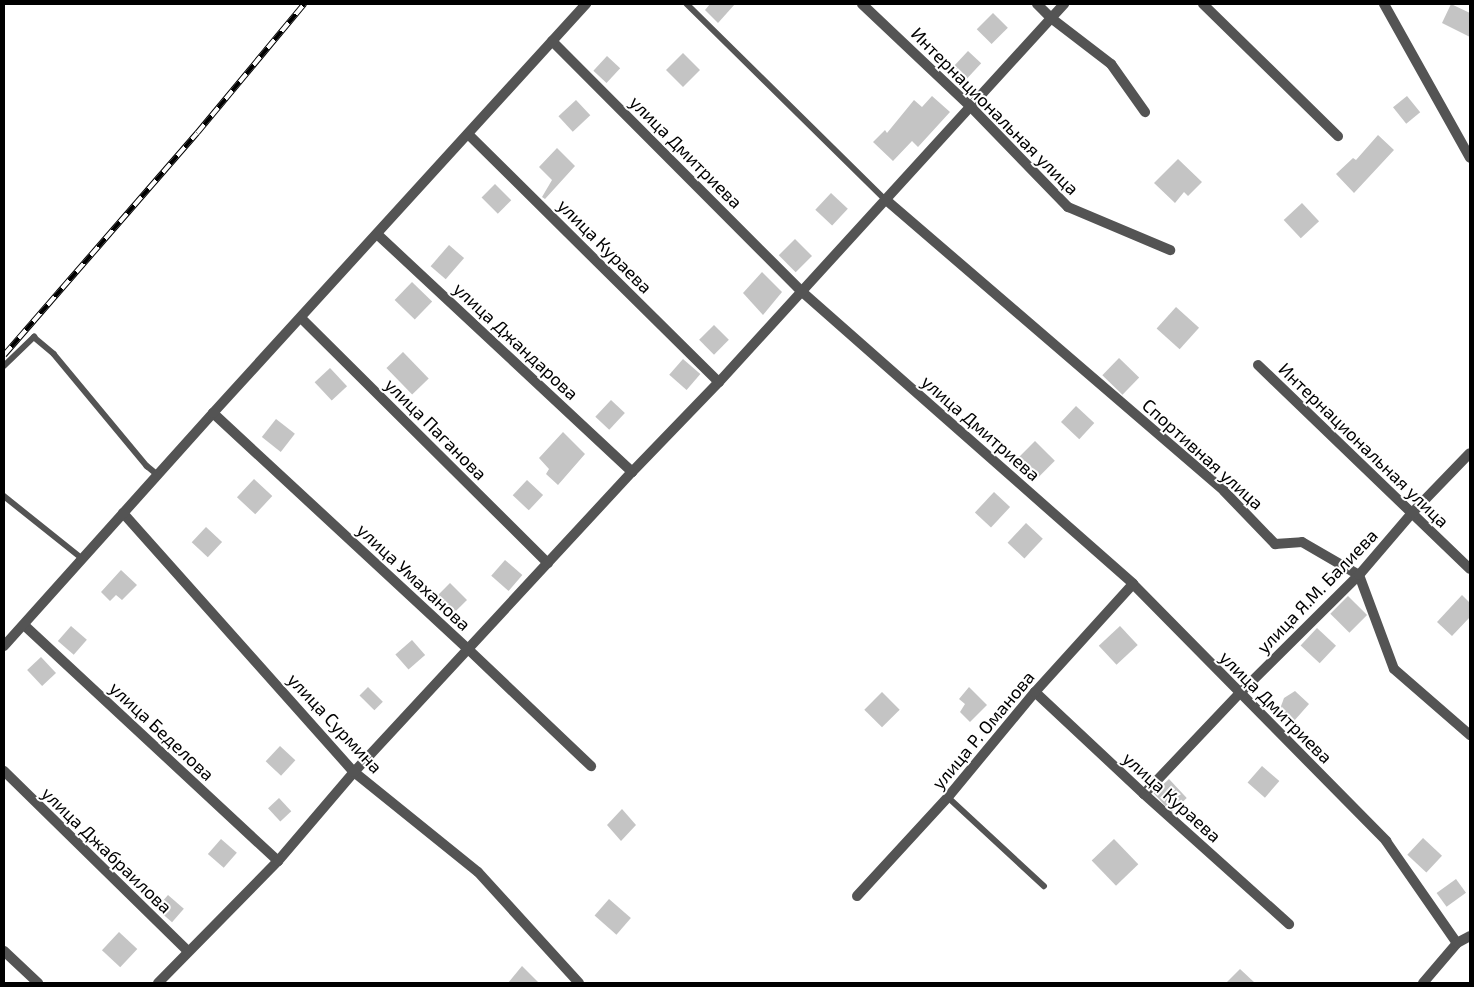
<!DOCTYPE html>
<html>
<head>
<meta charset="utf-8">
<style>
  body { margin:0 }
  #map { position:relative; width:1474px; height:987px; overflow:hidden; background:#fff; font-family:"Exo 2",sans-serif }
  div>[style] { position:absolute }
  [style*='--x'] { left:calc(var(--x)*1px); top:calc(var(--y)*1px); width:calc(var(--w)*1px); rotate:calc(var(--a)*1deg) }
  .building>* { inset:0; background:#c4c4c4; transform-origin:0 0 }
  .service>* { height:5.5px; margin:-2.75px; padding:0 2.75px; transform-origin:2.75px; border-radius:2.75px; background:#545454 }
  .minor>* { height:10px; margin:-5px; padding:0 5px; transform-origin:5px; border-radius:5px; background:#545454 }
  .rail>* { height:5.5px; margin-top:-2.75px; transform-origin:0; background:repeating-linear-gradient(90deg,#fff 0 11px,#000 0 22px); box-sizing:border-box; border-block:1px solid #000 }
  span { translate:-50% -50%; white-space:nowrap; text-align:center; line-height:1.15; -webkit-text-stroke:4px #fff; paint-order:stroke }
  .street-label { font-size:18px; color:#000 }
  .frame { position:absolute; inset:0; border:5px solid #000; pointer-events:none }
</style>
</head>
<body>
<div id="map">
  <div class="building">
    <div style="clip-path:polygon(710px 4px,735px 4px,718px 23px,705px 10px)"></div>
    <div style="clip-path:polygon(1451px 4px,1470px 13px,1470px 37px,1442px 23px)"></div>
    <div style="left:993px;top:13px;width:21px;height:23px;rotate:45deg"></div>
    <div style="left:968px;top:51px;width:18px;height:21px;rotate:43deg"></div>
    <div style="left:683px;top:53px;width:24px;height:24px;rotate:45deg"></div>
    <div style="left:607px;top:56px;width:18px;height:20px;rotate:43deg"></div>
    <div style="clip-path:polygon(932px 96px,950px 112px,918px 147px,912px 141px,893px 161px,873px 142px,885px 130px,887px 133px,914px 100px,922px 107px)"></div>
    <div style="left:1407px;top:96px;width:21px;height:18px;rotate:51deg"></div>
    <div style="left:576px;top:100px;width:21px;height:24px;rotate:47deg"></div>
    <div style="clip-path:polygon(1378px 135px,1394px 150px,1354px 193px,1336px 174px,1353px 158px,1356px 160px)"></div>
    <div style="clip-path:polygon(557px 148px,575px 166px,545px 199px,542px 197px,552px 180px,539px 167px)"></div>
    <div style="clip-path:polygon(1178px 159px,1202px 182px,1188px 196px,1184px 192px,1175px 203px,1154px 183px)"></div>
    <div style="left:495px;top:184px;width:23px;height:19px;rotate:45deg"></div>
    <div style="left:831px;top:193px;width:23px;height:23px;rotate:43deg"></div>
    <div style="left:1302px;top:203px;width:25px;height:25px;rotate:47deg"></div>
    <div style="left:795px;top:239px;width:24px;height:23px;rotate:45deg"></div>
    <div style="left:449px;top:245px;width:20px;height:28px;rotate:41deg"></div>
    <div style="clip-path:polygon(762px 272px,782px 292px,763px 315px,743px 293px)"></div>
    <div style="left:412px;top:282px;width:28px;height:25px;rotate:44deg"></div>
    <div style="left:1176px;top:307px;width:31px;height:29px;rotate:42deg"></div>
    <div style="left:714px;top:325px;width:21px;height:21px;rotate:45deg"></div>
    <div style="left:403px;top:352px;width:37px;height:23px;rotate:46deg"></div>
    <div style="left:1119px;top:358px;width:28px;height:24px;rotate:44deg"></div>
    <div style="left:683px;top:359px;width:23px;height:21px;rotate:41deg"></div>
    <div style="left:330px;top:368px;width:25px;height:21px;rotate:47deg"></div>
    <div style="left:611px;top:400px;width:19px;height:23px;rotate:43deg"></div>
    <div style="left:1076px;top:406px;width:25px;height:22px;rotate:43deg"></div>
    <div style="left:276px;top:419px;width:24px;height:23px;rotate:38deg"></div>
    <div style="clip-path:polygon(563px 432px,585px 454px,558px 485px,546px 474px,549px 469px,539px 458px)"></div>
    <div style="left:1035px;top:441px;width:28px;height:26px;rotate:45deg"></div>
    <div style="left:254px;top:479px;width:25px;height:25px;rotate:43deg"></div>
    <div style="left:527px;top:480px;width:22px;height:21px;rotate:43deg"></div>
    <div style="left:994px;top:492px;width:22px;height:28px;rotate:43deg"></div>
    <div style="left:1026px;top:523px;width:23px;height:27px;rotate:43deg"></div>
    <div style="left:206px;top:527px;width:22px;height:21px;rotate:43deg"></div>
    <div style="left:505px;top:560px;width:23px;height:21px;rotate:41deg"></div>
    <div style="clip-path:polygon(121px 570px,137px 585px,122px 600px,116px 595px,110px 601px,101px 592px)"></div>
    <div style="left:450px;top:583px;width:24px;height:20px;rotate:45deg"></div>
    <div style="clip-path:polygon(1462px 595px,1470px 603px,1470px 617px,1452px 636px,1437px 622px)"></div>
    <div style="left:1348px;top:596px;width:27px;height:25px;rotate:45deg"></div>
    <div style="left:71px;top:626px;width:21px;height:20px;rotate:41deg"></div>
    <div style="left:1120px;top:626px;width:26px;height:29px;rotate:47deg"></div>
    <div style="left:1317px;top:628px;width:26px;height:24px;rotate:43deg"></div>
    <div style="left:412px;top:640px;width:20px;height:22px;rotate:49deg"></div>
    <div style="left:41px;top:657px;width:22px;height:19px;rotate:47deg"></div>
    <div style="left:368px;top:687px;width:21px;height:12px;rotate:45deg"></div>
    <div style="clip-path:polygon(969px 687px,987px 705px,970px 722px,960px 712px,965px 704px,959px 699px)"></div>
    <div style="clip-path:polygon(1295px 691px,1309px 704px,1294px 721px,1280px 709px,1284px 698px)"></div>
    <div style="left:882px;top:692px;width:25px;height:25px;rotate:45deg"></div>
    <div style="left:280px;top:746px;width:21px;height:21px;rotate:43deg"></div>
    <div style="left:1262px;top:766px;width:23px;height:22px;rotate:41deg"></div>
    <div style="left:1169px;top:779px;width:26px;height:21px;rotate:47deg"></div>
    <div style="left:279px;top:798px;width:18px;height:15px;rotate:47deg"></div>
    <div style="clip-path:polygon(622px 809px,636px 825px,621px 841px,607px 825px)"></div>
    <div style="left:1423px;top:838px;width:26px;height:23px;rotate:43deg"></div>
    <div style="left:221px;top:839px;width:21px;height:20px;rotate:41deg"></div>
    <div style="left:1114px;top:839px;width:35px;height:31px;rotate:46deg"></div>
    <div style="left:1456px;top:879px;width:17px;height:24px;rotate:54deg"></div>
    <div style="left:168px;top:895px;width:21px;height:18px;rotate:41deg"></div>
    <div style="left:609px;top:899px;width:29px;height:22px;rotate:41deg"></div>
    <div style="left:119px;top:932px;width:25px;height:25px;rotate:43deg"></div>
    <div style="clip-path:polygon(522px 966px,539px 983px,508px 983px)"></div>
    <div style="clip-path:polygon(1240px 969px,1255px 983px,1226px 983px)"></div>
  </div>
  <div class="service">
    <div style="--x:687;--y:4;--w:278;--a:44.6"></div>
    <div style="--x:4;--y:366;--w:42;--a:-44"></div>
    <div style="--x:34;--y:337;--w:26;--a:40"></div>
    <div style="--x:54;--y:354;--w:146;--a:50.3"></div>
    <div style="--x:147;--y:466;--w:14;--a:39"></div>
    <div style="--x:4;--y:496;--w:101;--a:38.6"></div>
    <div style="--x:948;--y:797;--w:131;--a:42.8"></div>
  </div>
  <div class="minor">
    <div style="--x:862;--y:4;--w:149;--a:43.4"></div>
    <div style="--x:970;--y:106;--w:141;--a:45.9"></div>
    <div style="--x:1068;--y:207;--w:111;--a:22.9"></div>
    <div style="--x:1037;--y:4;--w:20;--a:45"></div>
    <div style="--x:1051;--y:18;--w:76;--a:37.5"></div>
    <div style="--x:1111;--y:64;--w:59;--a:54.7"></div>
    <div style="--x:1203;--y:4;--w:189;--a:44.4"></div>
    <div style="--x:1384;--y:4;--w:176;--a:60.8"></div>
    <div style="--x:552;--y:41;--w:351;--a:45.1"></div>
    <div style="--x:800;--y:290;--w:444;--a:41.4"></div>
    <div style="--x:1133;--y:584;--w:361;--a:45.4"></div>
    <div style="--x:1386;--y:841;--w:124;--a:55.2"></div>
    <div style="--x:468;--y:134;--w:353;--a:44.7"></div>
    <div style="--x:885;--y:199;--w:447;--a:40.7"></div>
    <div style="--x:1224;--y:491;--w:74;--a:46.1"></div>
    <div style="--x:1275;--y:544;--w:27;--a:-4"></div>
    <div style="--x:1302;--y:542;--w:66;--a:30.1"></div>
    <div style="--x:1359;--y:575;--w:100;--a:69.6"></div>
    <div style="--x:1394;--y:669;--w:101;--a:41"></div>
    <div style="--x:377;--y:234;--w:349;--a:43"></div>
    <div style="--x:301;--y:318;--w:348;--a:44.8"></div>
    <div style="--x:1258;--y:365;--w:294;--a:43.9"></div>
    <div style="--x:213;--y:413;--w:347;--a:42.8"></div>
    <div style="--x:468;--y:649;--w:170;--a:43.6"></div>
    <div style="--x:123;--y:513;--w:347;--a:48.3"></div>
    <div style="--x:354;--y:772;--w:159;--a:38.9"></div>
    <div style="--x:478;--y:872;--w:150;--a:47.7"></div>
    <div style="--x:24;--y:625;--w:347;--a:42.9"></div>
    <div style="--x:4;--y:646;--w:313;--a:-48.1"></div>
    <div style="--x:213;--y:413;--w:554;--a:-47.64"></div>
    <div style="--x:1035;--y:692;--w:149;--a:43.1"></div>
    <div style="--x:1144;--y:794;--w:195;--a:41.9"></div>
    <div style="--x:4;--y:771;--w:257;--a:44.4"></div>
    <div style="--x:1144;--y:794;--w:139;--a:-46.5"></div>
    <div style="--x:1240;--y:693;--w:168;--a:-44.8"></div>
    <div style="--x:1359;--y:575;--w:82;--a:-49.5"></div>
    <div style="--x:1412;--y:513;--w:83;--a:-46"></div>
    <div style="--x:857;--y:896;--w:134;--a:-47.4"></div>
    <div style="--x:948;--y:797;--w:136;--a:-50.4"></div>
    <div style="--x:1035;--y:692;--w:146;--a:-47.8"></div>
    <div style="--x:4;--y:951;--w:47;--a:43.3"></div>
    <div style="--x:158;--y:983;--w:171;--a:-45.5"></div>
    <div style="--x:278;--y:861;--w:117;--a:-49.5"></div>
    <div style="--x:354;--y:772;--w:409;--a:-47.2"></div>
    <div style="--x:632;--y:472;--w:125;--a:-46"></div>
    <div style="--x:719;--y:382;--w:512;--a:-47.61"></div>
    <div style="--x:1423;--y:983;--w:52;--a:-49.6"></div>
    <div style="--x:1457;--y:943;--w:15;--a:-28"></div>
  </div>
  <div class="rail">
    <div style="--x:4;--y:355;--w:294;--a:-49"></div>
    <div style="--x:197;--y:133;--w:168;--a:-50.3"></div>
  </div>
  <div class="street-label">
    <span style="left:995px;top:111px;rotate:45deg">Интернациональная улица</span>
    <span style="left:686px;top:152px;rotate:45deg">улица Дмитриева</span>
    <span style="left:605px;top:246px;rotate:45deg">улица Кураева</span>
    <span style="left:516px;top:341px;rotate:43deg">улица Джандарова</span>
    <span style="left:981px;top:428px;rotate:41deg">улица Дмитриева</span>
    <span style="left:436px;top:429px;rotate:45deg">улица Паганова</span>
    <span style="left:1364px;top:445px;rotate:44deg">Интернациональная улица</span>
    <span style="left:1203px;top:454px;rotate:42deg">Спортивная улица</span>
    <span style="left:414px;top:577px;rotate:43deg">улица Умаханова</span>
    <span style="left:1317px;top:591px;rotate:-46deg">улица Я.М. Балиева</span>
    <span style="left:1276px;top:707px;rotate:45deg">улица Дмитриева</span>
    <span style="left:335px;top:723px;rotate:47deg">улица Сурмина</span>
    <span style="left:983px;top:730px;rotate:-50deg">улица Р. Оманова</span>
    <span style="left:162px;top:731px;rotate:43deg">улица Беделова</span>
    <span style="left:1172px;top:797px;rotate:42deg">улица Кураева</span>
    <span style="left:107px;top:850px;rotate:44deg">улица Джабраилова</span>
  </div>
  <div class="frame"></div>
</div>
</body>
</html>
